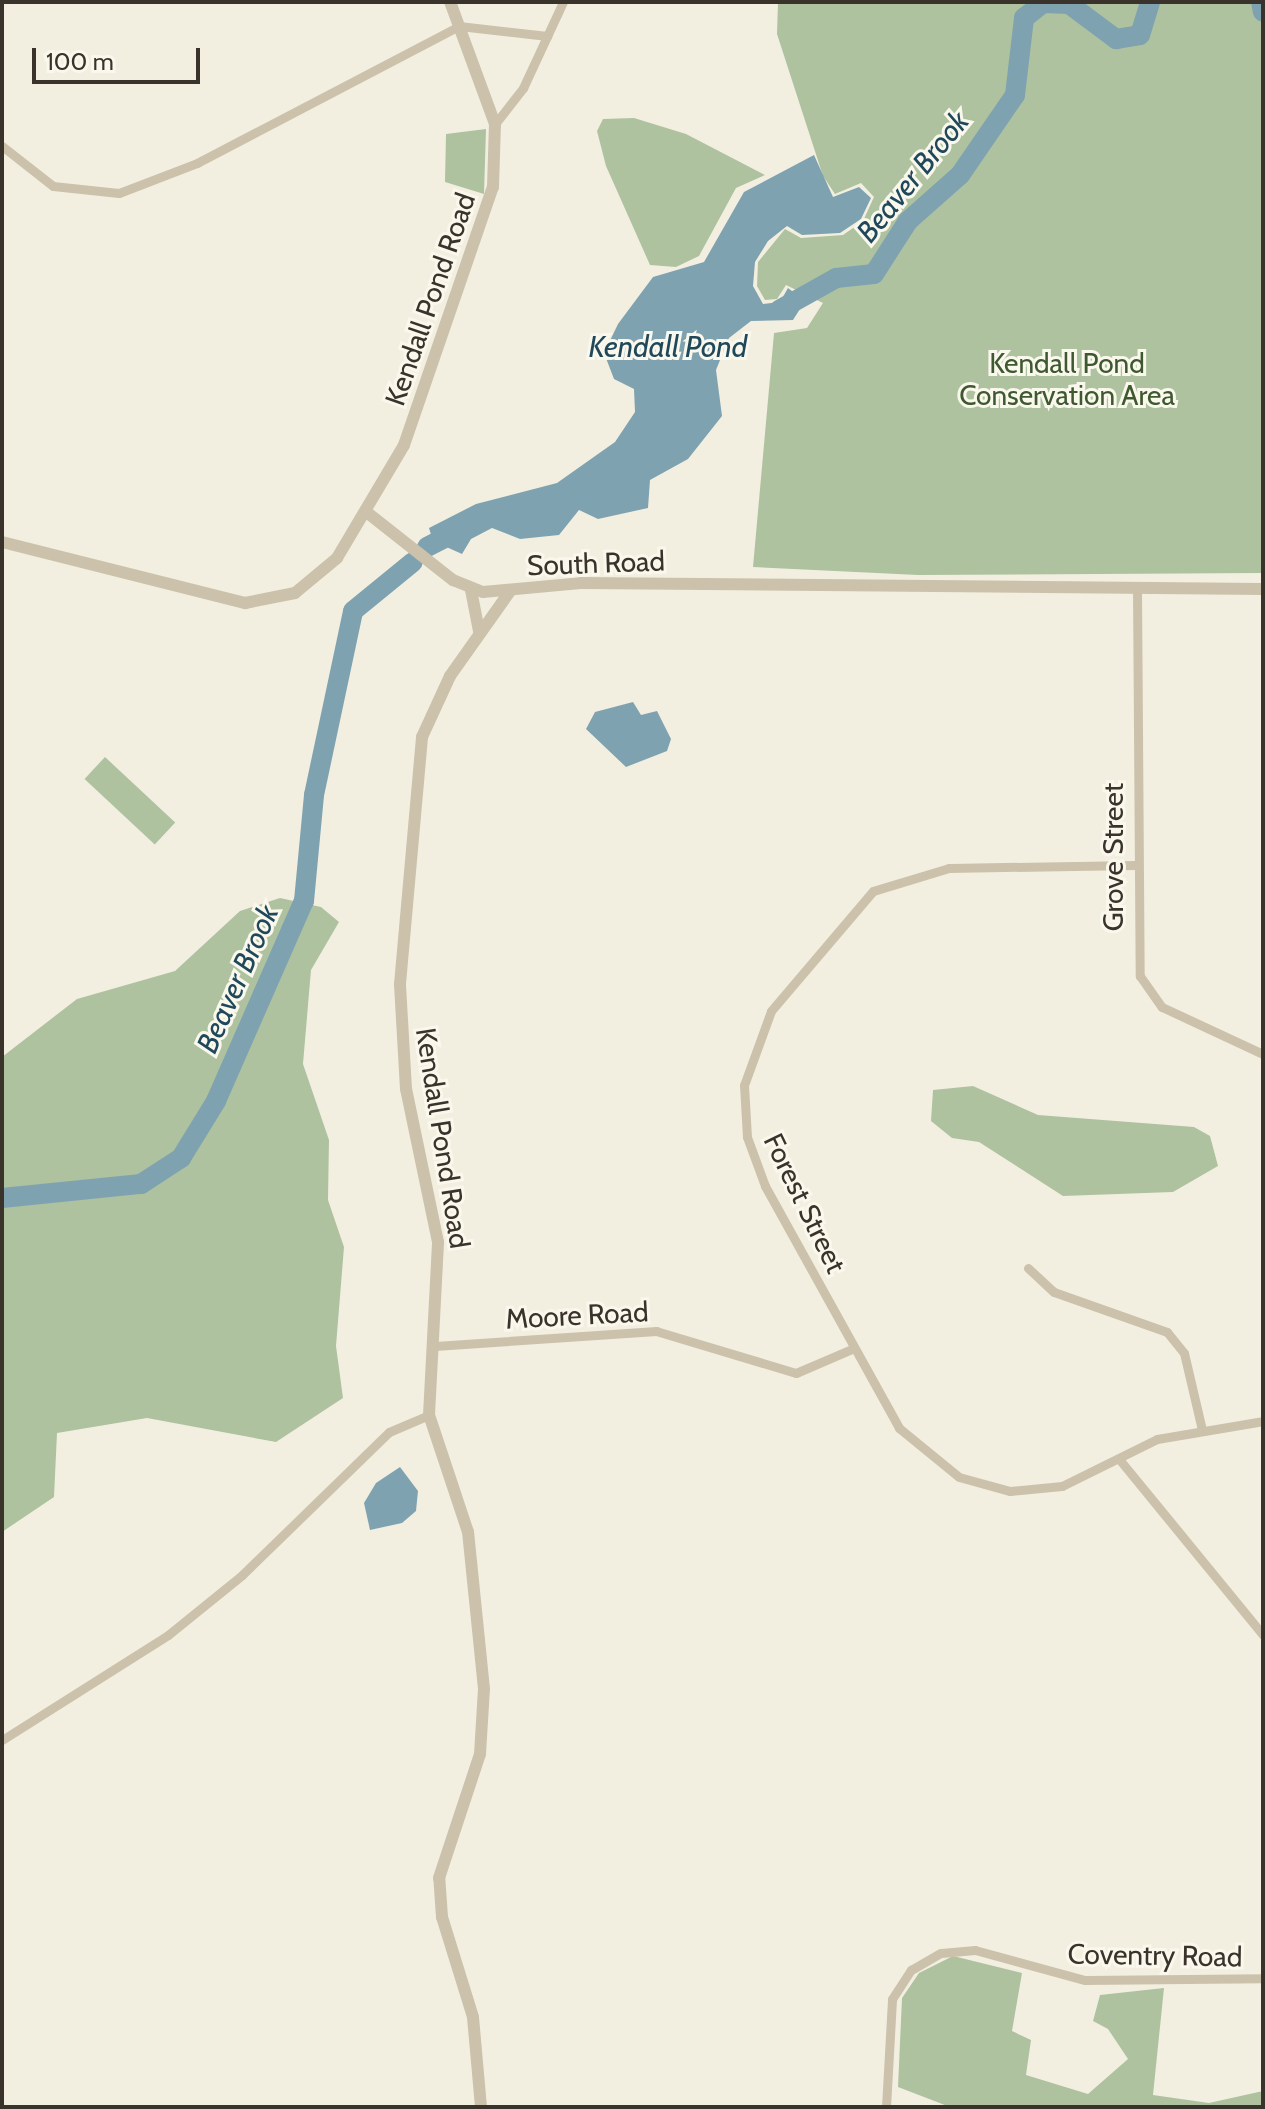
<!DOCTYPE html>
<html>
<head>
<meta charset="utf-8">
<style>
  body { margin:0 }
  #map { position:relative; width:1265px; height:2109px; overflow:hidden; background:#f3efe0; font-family:Cabin,sans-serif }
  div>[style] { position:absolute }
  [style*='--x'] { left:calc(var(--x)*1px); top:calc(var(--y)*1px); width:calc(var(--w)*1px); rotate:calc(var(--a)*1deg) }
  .green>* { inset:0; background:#aec2a0; transform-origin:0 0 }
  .water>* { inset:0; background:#7fa2b0 }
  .river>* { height:20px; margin:-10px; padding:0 10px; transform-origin:10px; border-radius:10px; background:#7fa2b0 }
  .minor>* { height:9px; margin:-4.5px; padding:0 4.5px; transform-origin:4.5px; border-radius:4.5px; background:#ccc2ac }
  .tertiary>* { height:12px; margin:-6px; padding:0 6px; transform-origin:6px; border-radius:6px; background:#ccc2ac }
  span { translate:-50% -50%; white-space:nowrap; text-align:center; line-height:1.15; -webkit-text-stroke:6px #faf8ed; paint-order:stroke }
  .street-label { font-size:28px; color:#3a332b }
  .park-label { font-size:28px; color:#3e582f }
  .water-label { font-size:30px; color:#20485b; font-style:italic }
  .frame { position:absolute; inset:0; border:4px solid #3a332b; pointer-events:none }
  .scale { position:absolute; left:32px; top:48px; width:168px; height:36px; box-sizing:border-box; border:4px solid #3a332b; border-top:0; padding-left:10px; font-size:24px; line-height:28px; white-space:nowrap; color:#3a332b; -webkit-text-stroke:6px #faf8ed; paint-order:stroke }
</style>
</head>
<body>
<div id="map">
  <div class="green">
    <div style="clip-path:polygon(778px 2px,1263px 2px,1263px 573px,918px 575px,753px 567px,774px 333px,807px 328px,823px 303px,786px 285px,777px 299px,765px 300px,757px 286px,758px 262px,785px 229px,801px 238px,843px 235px,863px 221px,874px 197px,861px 183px,835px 194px,823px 176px,777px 34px)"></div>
    <div style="clip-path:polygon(634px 118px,686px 134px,765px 175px,736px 188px,699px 256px,676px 267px,650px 265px,606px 166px,597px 131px,603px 119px)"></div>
    <div style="clip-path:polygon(486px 129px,484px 194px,445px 182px,446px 134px)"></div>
    <div style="left:105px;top:757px;width:96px;height:30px;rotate:43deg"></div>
    <div style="clip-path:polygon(280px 898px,321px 907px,339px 922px,311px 970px,303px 1064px,329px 1140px,328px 1200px,344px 1247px,336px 1346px,343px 1398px,276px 1442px,147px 1418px,57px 1433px,54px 1497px,2px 1532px,2px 1057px,77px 999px,175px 971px,240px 911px)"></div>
    <div style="clip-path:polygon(973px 1086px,1038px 1115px,1194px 1127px,1210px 1136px,1218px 1166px,1173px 1192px,1063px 1196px,979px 1142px,952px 1138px,931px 1121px,933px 1090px)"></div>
    <div style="clip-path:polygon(953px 1956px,1022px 1973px,1012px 2031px,1031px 2040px,1026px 2075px,1088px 2094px,1128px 2059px,1108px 2029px,1093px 2021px,1100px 1995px,1164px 1988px,1153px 2095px,1209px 2103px,1263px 2091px,1263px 2107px,950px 2107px,898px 2087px,902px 1998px,919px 1973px)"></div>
  </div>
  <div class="water">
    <div style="clip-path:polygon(814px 155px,833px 197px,859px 187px,871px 198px,861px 219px,840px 233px,802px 235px,787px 226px,768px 241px,755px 262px,753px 286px,763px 304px,780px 302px,788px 288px,805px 301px,793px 320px,751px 321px,729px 338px,716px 370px,722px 416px,688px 459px,650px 480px,648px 508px,598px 519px,579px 510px,559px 535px,520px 539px,492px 528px,471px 539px,462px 554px,433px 541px,429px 528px,476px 504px,557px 483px,615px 442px,635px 412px,634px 389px,614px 379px,604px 353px,618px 324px,653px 277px,704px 262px,744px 192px)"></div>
    <div style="clip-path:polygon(633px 702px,641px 715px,657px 711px,671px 739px,667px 751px,626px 767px,586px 729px,595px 712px)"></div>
    <div style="clip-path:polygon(400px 1467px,418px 1491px,416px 1511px,402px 1523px,370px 1530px,364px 1503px,376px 1483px)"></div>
  </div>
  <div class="river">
    <div style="--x:1261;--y:2;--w:10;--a:79"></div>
    <div style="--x:779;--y:310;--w:65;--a:-29.3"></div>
    <div style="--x:836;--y:278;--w:38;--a:-6"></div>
    <div style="--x:874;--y:274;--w:63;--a:-57.3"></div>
    <div style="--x:908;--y:221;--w:69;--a:-41.5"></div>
    <div style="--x:960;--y:175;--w:97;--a:-55.5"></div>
    <div style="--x:1015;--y:95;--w:78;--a:-83.3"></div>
    <div style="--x:1024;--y:18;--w:24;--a:-38"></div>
    <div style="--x:1043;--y:3;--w:26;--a:2"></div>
    <div style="--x:1069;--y:4;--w:59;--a:36.7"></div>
    <div style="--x:1116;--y:39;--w:24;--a:-9"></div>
    <div style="--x:1140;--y:35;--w:34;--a:-73"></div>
    <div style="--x:427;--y:547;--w:33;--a:-27"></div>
    <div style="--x:2;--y:1198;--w:140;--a:-5.8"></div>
    <div style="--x:141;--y:1184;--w:48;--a:-33"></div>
    <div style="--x:181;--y:1158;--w:67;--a:-58.4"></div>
    <div style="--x:216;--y:1101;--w:219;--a:-66.3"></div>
    <div style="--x:304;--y:901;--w:106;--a:-84.6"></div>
    <div style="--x:314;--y:795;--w:188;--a:-78"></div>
    <div style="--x:353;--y:611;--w:77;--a:-39.2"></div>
  </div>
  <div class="minor">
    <div style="--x:495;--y:124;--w:46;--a:-52.1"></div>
    <div style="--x:523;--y:88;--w:95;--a:-65.1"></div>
    <div style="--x:2;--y:146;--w:65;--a:38.1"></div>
    <div style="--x:53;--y:186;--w:66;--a:6.1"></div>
    <div style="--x:119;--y:193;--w:84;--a:-21"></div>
    <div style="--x:197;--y:163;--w:296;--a:-27.6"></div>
    <div style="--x:459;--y:26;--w:89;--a:6.5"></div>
    <div style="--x:1137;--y:588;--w:388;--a:89.6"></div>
    <div style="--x:1140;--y:976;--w:38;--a:55"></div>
    <div style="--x:1162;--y:1007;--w:111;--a:25"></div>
    <div style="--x:1135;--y:865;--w:186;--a:179.1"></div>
    <div style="--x:949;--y:868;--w:79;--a:163.2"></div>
    <div style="--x:873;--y:891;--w:157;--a:130.4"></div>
    <div style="--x:771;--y:1011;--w:79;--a:110"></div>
    <div style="--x:744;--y:1085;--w:52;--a:86.7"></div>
    <div style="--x:747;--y:1137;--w:52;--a:69.8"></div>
    <div style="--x:765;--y:1186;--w:277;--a:61"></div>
    <div style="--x:899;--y:1428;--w:77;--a:39.2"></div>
    <div style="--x:959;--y:1477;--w:53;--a:15.4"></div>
    <div style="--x:1010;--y:1491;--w:52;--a:-5.5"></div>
    <div style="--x:1062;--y:1486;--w:106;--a:-26.3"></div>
    <div style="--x:1157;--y:1439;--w:108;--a:-9.6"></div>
    <div style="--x:1028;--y:1268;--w:35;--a:43"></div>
    <div style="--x:1054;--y:1292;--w:120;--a:19.5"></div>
    <div style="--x:1167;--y:1332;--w:27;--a:51"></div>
    <div style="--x:1184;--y:1353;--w:79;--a:76.8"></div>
    <div style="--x:435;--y:1346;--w:222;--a:-3.9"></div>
    <div style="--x:656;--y:1331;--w:146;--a:16.7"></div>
    <div style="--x:796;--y:1373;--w:63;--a:-23.3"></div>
    <div style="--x:1119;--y:1459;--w:227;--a:50.7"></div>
    <div style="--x:2;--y:1740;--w:196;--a:-32.3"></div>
    <div style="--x:168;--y:1635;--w:95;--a:-39"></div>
    <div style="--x:242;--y:1575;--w:205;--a:-44.2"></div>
    <div style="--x:389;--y:1432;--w:43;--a:-23"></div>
    <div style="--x:886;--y:2107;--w:108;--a:-86.8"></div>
    <div style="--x:892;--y:1999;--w:35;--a:-57"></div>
    <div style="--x:911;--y:1970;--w:34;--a:-30"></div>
    <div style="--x:941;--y:1953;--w:34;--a:-5"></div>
    <div style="--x:975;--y:1950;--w:114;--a:15.3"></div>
    <div style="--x:1085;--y:1980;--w:178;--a:-0.6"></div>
  </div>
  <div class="tertiary">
    <div style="--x:369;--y:514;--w:107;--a:38.2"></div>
    <div style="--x:453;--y:580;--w:32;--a:22"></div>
    <div style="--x:483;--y:592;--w:98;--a:-5.2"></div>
    <div style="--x:581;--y:583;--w:682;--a:0.5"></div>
    <div style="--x:2;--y:542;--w:251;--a:14.1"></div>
    <div style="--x:245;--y:603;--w:51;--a:-11.3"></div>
    <div style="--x:295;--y:593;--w:55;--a:-39.8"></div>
    <div style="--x:337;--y:558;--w:131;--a:-59.3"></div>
    <div style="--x:404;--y:445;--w:273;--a:-71"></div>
    <div style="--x:493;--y:187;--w:63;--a:-88.2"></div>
    <div style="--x:495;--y:124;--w:130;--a:-110.2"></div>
    <div style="--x:471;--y:590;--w:42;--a:79"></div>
    <div style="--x:481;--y:2107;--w:90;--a:-95.1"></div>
    <div style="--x:473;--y:2017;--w:105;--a:-107.2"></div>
    <div style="--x:442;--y:1917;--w:39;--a:-94"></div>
    <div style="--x:439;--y:1878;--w:131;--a:-71.7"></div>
    <div style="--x:480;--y:1754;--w:65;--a:-86.5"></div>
    <div style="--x:484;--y:1689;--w:158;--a:-95.8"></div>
    <div style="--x:468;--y:1532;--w:123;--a:-108.4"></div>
    <div style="--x:429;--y:1415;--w:173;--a:-87"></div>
    <div style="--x:438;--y:1242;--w:156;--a:-101.8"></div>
    <div style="--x:406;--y:1089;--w:105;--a:-93.3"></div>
    <div style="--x:400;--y:984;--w:248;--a:-84.9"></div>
    <div style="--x:422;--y:737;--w:67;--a:-65.3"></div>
    <div style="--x:450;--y:676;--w:105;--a:-54.7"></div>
  </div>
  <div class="street-label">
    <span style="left:430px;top:299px;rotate:-71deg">Kendall Pond Road</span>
    <span style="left:596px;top:563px;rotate:-2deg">South Road</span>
    <span style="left:1113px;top:857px;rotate:-90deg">Grove Street</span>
    <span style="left:443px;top:1138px;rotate:81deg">Kendall Pond Road</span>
    <span style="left:805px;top:1203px;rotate:64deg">Forest Street</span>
    <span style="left:577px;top:1315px;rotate:-3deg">Moore Road</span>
    <span style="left:1155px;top:1955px;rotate:1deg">Coventry Road</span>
  </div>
  <div class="park-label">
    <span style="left:1067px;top:379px">Kendall Pond<br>Conservation Area</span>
  </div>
  <div class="water-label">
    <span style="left:913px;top:177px;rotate:-51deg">Beaver Brook</span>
    <span style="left:668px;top:347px">Kendall Pond</span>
    <span style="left:238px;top:979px;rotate:-66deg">Beaver Brook</span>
  </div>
  <div class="frame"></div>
  <div class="scale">100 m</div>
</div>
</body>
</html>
